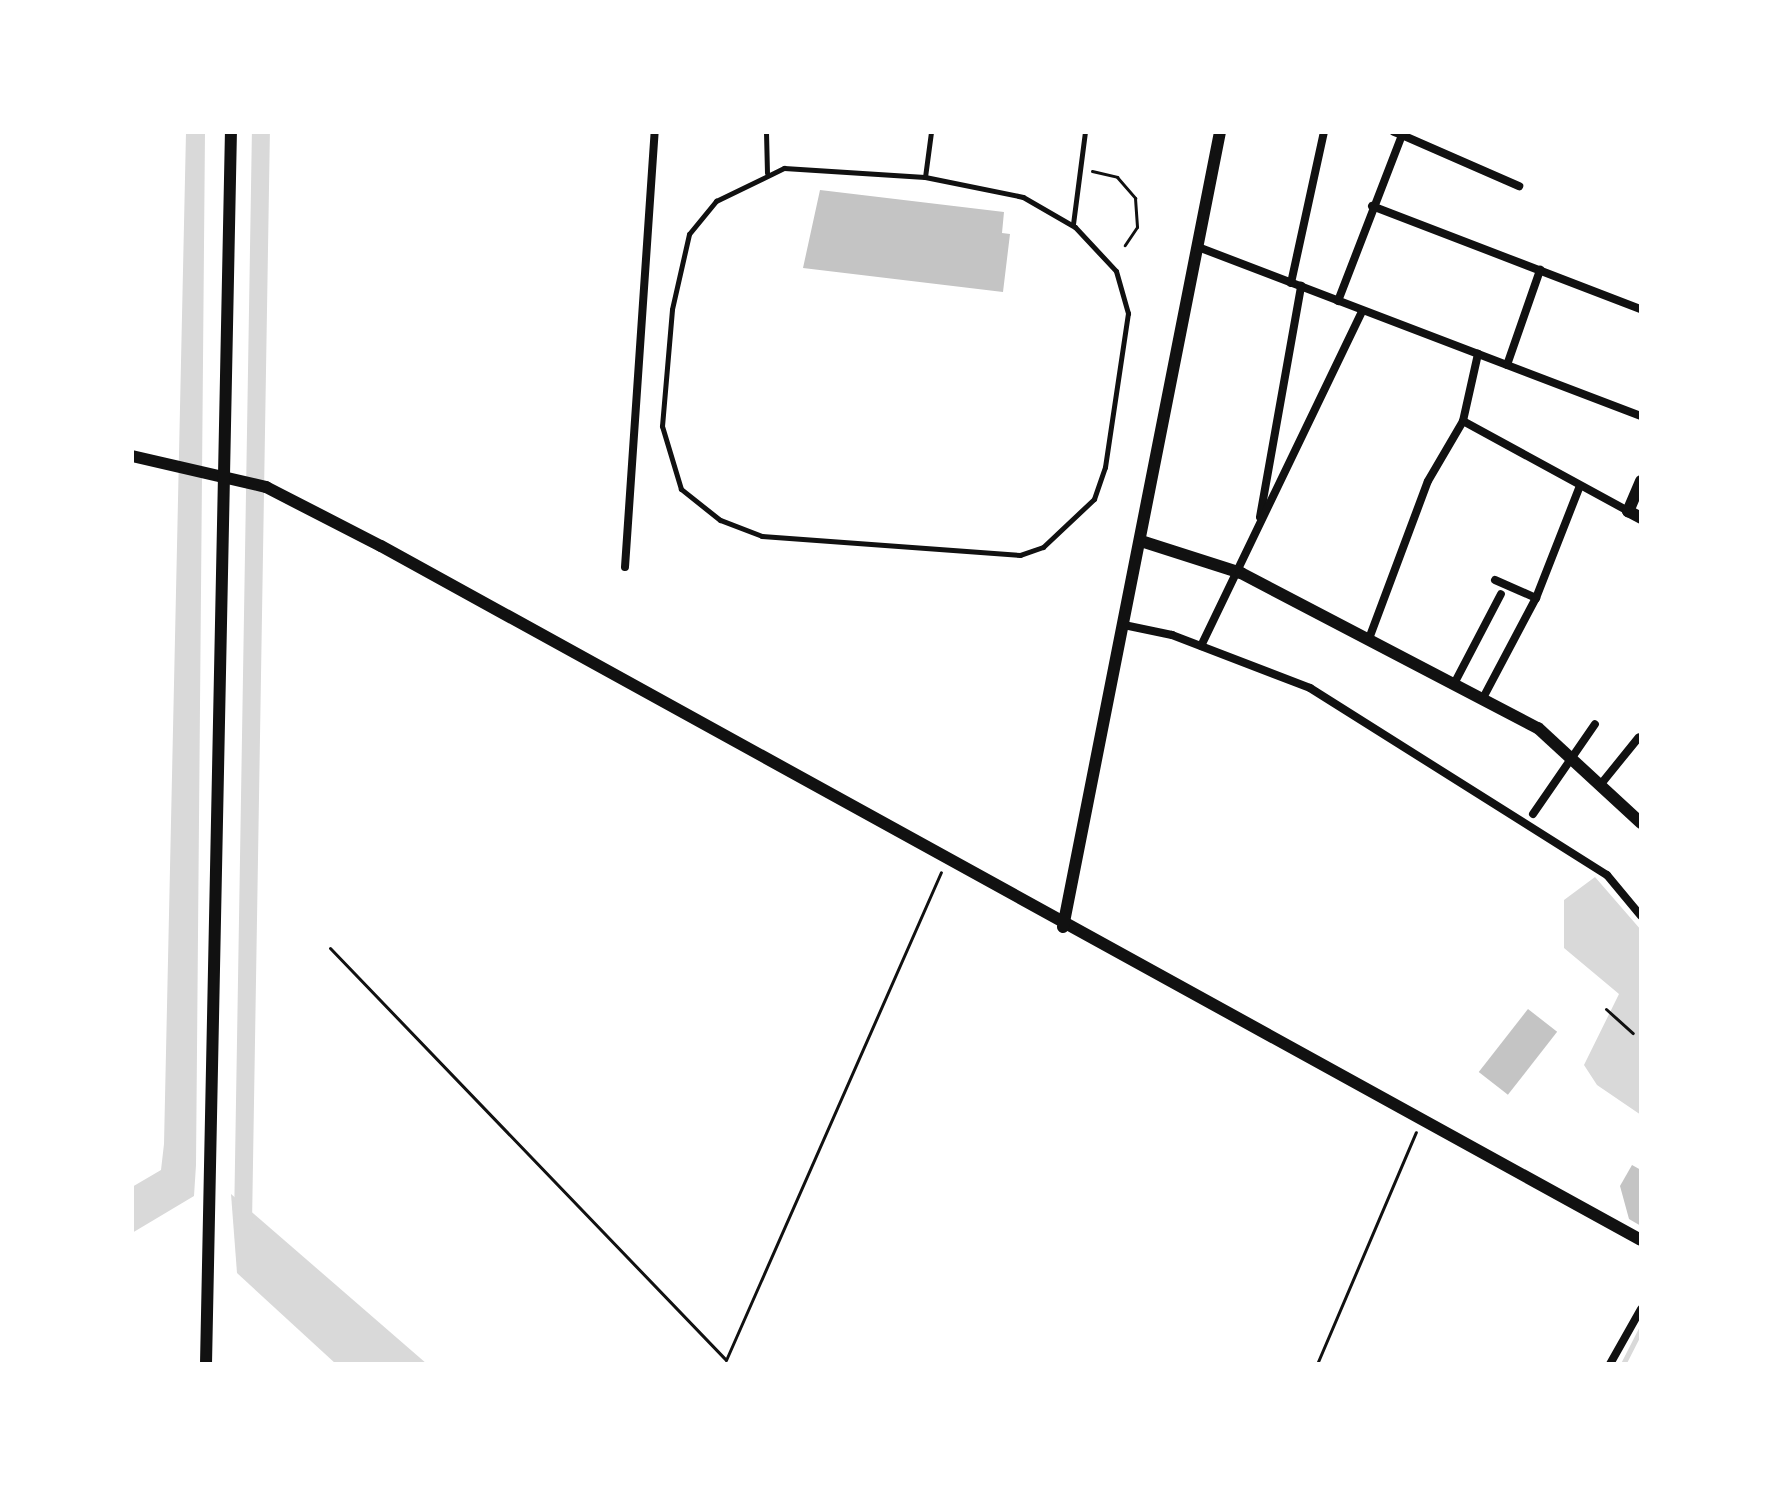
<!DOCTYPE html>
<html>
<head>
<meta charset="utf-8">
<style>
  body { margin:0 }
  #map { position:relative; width:1773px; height:1496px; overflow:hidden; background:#fff; font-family:Helvetica,sans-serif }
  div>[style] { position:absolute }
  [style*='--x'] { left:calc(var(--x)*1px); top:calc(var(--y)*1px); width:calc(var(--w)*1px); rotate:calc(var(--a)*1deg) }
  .water>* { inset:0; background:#d9d9d9 }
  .stream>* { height:5px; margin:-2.5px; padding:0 2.5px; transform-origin:2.5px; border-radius:2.5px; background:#d9d9d9 }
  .canal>* { height:18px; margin:-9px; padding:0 9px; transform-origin:9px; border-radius:9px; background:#d9d9d9 }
  .building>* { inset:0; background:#c4c4c4; transform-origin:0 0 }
  .path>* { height:3px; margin:-1.5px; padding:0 1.5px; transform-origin:1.5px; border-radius:1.5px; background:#111 }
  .service>* { height:5px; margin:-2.5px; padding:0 2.5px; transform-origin:2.5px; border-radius:2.5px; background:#111 }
  .minor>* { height:8px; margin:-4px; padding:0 4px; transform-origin:4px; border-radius:4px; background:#111 }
  .tertiary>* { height:12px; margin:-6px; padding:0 6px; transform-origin:6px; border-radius:6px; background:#111 }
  span { translate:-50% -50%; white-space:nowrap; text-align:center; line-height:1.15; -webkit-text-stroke:6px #fff; paint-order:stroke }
  .frame { position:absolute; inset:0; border:134px solid #fff; pointer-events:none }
</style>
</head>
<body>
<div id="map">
  <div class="water">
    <div style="clip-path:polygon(186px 132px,205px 132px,196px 1165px,194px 1196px,132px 1233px,132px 1187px,161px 1170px,164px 1144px)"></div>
    <div style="clip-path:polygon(1595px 877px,1641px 930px,1641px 1115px,1597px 1085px,1584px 1065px,1619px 994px,1564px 948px,1564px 900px)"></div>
    <div style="clip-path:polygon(231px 1194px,427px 1364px,336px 1364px,237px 1273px)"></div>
  </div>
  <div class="stream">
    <div style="--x:1623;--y:1364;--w:39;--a:-63"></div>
  </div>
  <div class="canal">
    <div style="--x:243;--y:1224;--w:1092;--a:-89.06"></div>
  </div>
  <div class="building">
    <div style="clip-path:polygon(820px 190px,1004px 212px,1002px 233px,1010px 234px,1003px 292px,803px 268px)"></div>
    <div style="left:1528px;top:1009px;width:37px;height:80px;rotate:38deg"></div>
    <div style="clip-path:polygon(1632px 1165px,1641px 1170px,1641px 1226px,1629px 1219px,1620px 1186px)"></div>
  </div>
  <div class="path">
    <div style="--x:1092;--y:171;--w:26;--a:13"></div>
    <div style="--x:1117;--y:177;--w:28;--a:49"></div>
    <div style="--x:1135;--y:198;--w:29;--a:86"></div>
    <div style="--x:1137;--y:227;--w:22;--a:124"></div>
    <div style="--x:330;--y:948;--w:571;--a:46.13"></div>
    <div style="--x:726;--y:1360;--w:533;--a:-66.22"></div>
    <div style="--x:1606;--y:1009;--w:36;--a:42"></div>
    <div style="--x:1317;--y:1364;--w:252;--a:-66.9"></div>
  </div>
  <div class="service">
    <div style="--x:766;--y:132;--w:41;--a:88.6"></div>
    <div style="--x:784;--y:168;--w:141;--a:3.7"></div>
    <div style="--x:925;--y:177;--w:100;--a:11.5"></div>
    <div style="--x:1023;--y:197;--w:60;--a:30"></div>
    <div style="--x:1075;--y:227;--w:60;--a:47"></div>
    <div style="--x:1116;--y:271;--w:44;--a:74.1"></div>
    <div style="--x:1128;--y:313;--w:156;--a:98.5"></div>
    <div style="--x:1105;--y:467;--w:34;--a:109"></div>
    <div style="--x:1094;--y:499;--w:70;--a:136.7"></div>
    <div style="--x:1043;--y:547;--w:24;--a:161"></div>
    <div style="--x:1020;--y:555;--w:259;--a:-175.8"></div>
    <div style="--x:762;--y:536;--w:45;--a:-159.1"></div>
    <div style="--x:720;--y:520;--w:50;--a:-141.5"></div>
    <div style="--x:681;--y:489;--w:66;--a:-106.8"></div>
    <div style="--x:662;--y:426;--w:117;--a:-85.1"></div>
    <div style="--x:672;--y:309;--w:77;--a:-77.2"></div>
    <div style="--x:689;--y:234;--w:43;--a:-50.7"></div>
    <div style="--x:716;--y:201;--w:76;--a:-25.9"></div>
    <div style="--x:925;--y:177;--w:45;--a:-82.4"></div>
    <div style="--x:1073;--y:224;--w:93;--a:-82.6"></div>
  </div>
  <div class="minor">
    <div style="--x:1402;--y:135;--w:128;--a:23.6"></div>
    <div style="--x:1372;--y:206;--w:288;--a:21"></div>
    <div style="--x:1198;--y:247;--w:474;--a:20.9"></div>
    <div style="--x:1291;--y:283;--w:155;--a:-77.7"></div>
    <div style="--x:1338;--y:301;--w:178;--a:-68.9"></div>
    <div style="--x:1402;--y:135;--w:9;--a:-159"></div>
    <div style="--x:1507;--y:365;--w:101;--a:-70.8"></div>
    <div style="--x:1463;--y:421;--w:188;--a:28.6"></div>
    <div style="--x:1260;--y:517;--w:235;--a:-79.9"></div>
    <div style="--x:625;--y:567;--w:436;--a:-86.1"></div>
    <div style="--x:1495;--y:580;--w:45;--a:23.7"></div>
    <div style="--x:1124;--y:625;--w:49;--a:11.8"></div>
    <div style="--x:1172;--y:635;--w:148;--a:21"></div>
    <div style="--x:1310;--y:688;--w:351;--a:32.2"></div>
    <div style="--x:1607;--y:875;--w:53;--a:50.3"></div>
    <div style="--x:1370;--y:636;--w:165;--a:-69.5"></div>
    <div style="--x:1428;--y:481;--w:69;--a:-59.7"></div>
    <div style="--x:1463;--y:421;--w:69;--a:-77.4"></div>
    <div style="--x:1201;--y:646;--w:371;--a:-64.3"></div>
    <div style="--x:1455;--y:682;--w:99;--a:-62.4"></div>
    <div style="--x:1483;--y:698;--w:113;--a:-62.1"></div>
    <div style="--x:1536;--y:598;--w:120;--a:-68.6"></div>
    <div style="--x:1601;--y:784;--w:60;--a:-51"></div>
    <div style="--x:1533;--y:814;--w:109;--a:-55.4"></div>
    <div style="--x:1610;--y:1364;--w:63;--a:-60.6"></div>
  </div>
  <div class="tertiary">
    <div style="--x:132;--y:456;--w:138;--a:13"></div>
    <div style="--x:266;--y:487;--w:129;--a:27.2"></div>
    <div style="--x:381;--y:546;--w:1438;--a:28.85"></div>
    <div style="--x:1641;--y:481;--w:33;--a:113"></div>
    <div style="--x:1628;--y:511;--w:15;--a:28"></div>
    <div style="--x:1141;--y:541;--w:105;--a:17.7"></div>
    <div style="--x:1241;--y:573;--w:335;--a:27.6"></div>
    <div style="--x:1538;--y:728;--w:140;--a:42.7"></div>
    <div style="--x:1063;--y:927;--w:810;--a:-78.83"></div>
    <div style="--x:206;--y:1364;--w:1232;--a:-88.84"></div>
  </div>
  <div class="frame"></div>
</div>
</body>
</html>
